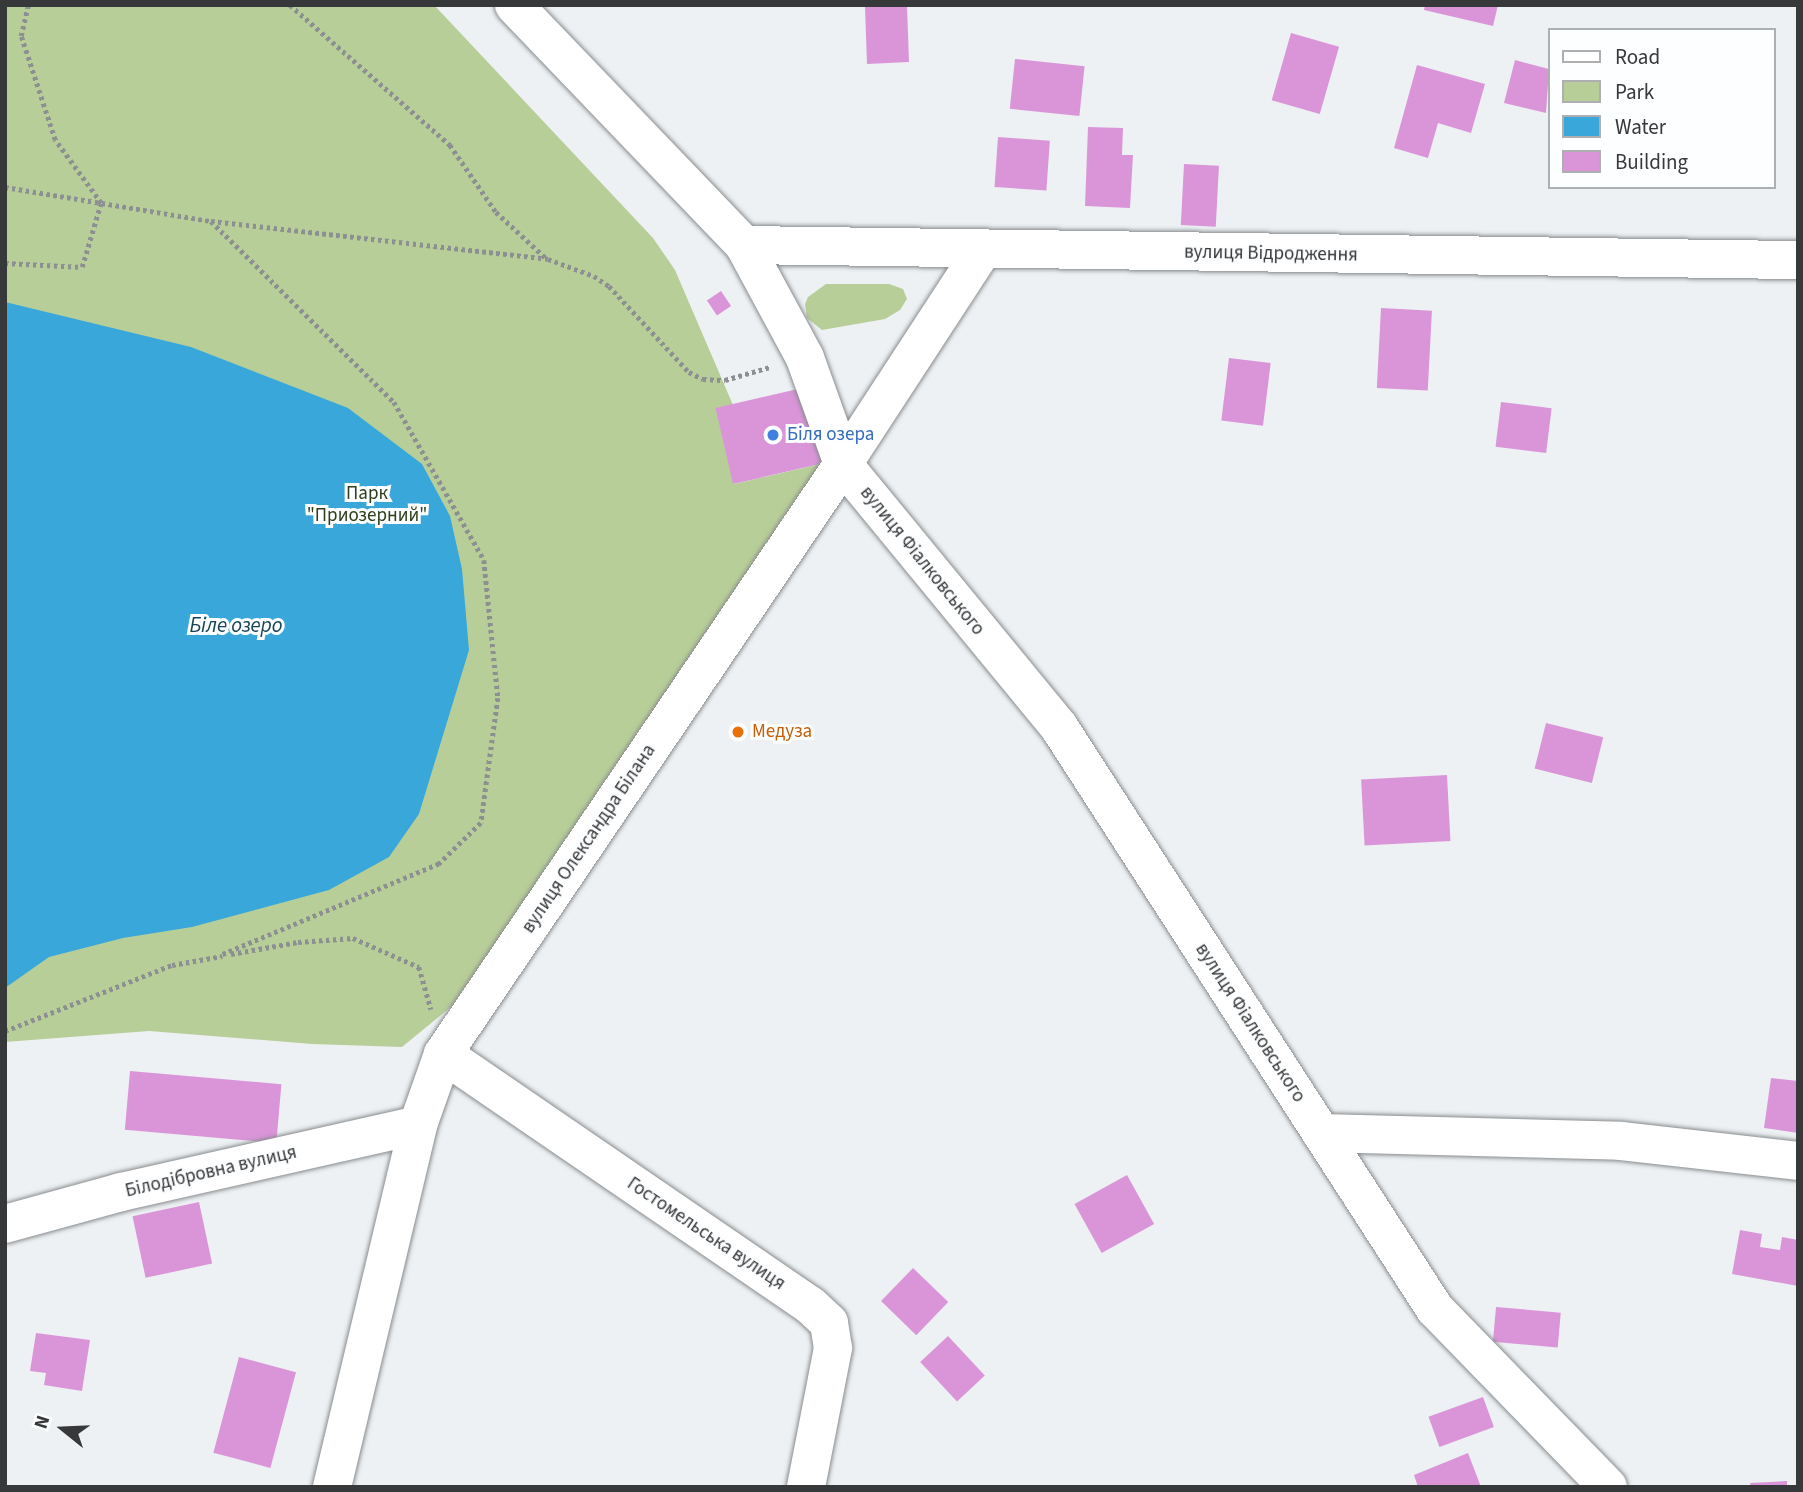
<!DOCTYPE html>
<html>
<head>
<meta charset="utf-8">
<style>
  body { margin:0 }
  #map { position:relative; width:1803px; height:1492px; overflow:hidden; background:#edf1f3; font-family:"Source Sans 3",sans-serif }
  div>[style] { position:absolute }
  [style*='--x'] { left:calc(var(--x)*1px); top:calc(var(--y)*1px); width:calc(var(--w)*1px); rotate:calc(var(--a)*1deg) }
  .green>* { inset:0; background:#b8ce99 }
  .water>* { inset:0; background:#39a7d9 }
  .building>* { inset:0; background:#da95d9; transform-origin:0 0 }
  .path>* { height:4.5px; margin-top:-2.25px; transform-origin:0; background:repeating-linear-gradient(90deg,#8d9091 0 3.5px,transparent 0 7px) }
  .roads { filter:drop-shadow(0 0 2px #898c8e) drop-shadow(0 0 2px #898c8e) }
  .minor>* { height:38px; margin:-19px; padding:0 19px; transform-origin:19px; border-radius:19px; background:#fff }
  .dots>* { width:19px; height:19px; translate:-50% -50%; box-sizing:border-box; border:4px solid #fcfeff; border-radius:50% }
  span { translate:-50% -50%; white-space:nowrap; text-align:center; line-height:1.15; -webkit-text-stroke:6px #fcfeff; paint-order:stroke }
  .street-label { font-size:19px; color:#373839 }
  .shop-label { font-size:19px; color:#366cbe }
  .left { translate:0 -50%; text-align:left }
  .park-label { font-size:19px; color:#303e19 }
  .food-label { font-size:19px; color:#c56008 }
  .water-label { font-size:21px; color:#174459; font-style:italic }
  .frame { position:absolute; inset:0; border:7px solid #373839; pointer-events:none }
  .legend { position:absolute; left:1548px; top:28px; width:228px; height:161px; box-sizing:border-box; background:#fcfeff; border:2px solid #adafb0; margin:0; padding:9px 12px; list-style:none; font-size:21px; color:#373839 }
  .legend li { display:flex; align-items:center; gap:14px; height:35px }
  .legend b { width:35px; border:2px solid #adafb0 }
  .north { position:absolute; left:28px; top:1394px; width:70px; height:70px; -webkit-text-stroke:5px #fcfeff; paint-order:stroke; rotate:288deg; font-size:19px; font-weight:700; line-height:28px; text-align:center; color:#373839 }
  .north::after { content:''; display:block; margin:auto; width:24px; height:32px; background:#373839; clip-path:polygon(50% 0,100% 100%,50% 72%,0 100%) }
</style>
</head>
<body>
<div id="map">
  <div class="green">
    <div style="clip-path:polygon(5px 5px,434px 5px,653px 238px,675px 270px,733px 405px,717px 409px,734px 484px,829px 462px,463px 997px,402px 1047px,312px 1044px,149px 1031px,5px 1042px)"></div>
    <div style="clip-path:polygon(826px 284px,889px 284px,903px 289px,907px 299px,900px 310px,885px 319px,822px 330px,807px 318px,805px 304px,808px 297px)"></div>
  </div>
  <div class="water">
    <div style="clip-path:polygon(5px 302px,191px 347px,348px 408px,422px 464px,450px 516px,462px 569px,469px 650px,419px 814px,389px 857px,329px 890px,192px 927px,123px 938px,49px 957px,5px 988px)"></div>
  </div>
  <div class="building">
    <div style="clip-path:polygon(891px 5px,907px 5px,909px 62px,867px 64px,865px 7px)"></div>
    <div style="clip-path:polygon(1425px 5px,1498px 5px,1493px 26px,1424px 10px)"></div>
    <div style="left:1291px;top:33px;width:50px;height:70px;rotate:16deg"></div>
    <div style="left:1015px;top:59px;width:70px;height:50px;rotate:6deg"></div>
    <div style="clip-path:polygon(1515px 60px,1549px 69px,1546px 113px,1504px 103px)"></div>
    <div style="clip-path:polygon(1417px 65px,1485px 84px,1471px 133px,1438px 123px,1428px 158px,1394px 148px)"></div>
    <div style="clip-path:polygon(1088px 127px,1123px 128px,1122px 155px,1133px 155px,1130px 208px,1085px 206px)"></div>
    <div style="left:998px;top:137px;width:52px;height:50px;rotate:4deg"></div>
    <div style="left:1184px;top:164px;width:35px;height:61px;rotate:3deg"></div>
    <div style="left:721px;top:291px;width:18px;height:17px;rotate:56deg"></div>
    <div style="left:1381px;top:308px;width:51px;height:80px;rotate:3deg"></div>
    <div style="left:1229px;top:358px;width:42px;height:63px;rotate:7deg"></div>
    <div style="left:811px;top:386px;width:78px;height:98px;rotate:77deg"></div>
    <div style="left:1501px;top:402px;width:51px;height:45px;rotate:7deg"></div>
    <div style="left:1546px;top:723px;width:59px;height:47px;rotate:14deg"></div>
    <div style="left:1447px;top:775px;width:66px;height:86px;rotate:87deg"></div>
    <div style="left:130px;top:1071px;width:152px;height:59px;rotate:5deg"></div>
    <div style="clip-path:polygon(1771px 1078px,1798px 1081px,1798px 1133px,1764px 1128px)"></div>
    <div style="left:1127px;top:1175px;width:56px;height:60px;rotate:61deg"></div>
    <div style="left:199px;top:1202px;width:63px;height:68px;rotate:78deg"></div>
    <div style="clip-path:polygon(1740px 1230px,1762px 1234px,1760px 1247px,1780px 1250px,1782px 1237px,1798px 1240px,1798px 1286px,1732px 1274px)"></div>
    <div style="left:913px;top:1268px;width:49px;height:46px;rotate:44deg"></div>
    <div style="left:1496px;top:1307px;width:65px;height:35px;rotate:5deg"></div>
    <div style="clip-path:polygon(36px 1333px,90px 1340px,82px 1391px,44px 1385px,46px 1373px,30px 1371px)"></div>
    <div style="left:948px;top:1336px;width:54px;height:38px;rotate:47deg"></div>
    <div style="left:239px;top:1357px;width:59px;height:99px;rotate:15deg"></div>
    <div style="left:1483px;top:1397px;width:32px;height:58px;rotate:70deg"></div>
    <div style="clip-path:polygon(1468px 1453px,1481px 1487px,1418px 1487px,1414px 1475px)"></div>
    <div style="clip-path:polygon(1787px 1481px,1787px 1487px,1751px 1487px,1750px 1483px)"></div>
  </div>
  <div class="path">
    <div style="--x:290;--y:5;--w:213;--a:41.2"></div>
    <div style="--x:450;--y:145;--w:81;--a:55.5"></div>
    <div style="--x:496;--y:212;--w:69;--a:42.7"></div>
    <div style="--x:5;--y:187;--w:209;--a:9.4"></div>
    <div style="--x:211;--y:221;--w:339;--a:6.4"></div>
    <div style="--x:548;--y:259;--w:49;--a:20.3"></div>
    <div style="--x:594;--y:276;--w:18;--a:34"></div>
    <div style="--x:609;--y:286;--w:117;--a:47.1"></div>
    <div style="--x:689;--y:372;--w:16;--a:27"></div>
    <div style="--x:703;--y:379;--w:22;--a:3"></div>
    <div style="--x:725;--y:380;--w:47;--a:-16.1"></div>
    <div style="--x:211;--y:221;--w:257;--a:44.7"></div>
    <div style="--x:394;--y:402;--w:182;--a:60.3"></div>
    <div style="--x:484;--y:560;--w:139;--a:84.2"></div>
    <div style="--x:498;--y:698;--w:126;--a:97.7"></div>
    <div style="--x:481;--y:823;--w:59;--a:135.7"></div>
    <div style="--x:439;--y:864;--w:238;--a:157.3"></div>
    <div style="--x:5;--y:263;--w:77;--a:3"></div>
    <div style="--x:82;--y:267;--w:67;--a:-73.5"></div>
    <div style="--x:101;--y:203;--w:78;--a:-126.1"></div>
    <div style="--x:55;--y:140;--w:109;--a:-108.1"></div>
    <div style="--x:21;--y:36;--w:32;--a:-77"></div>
    <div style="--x:231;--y:954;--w:68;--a:-10.2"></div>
    <div style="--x:298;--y:942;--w:55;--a:-4.2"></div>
    <div style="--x:353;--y:938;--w:72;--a:23.7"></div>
    <div style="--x:419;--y:967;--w:44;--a:74.1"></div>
    <div style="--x:5;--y:1031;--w:180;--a:-21.6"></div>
    <div style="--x:172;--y:965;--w:51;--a:-10.2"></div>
  </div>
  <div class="roads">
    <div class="minor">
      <div style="--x:514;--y:5;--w:332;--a:46.2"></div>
      <div style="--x:744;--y:245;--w:128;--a:61.6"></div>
      <div style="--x:805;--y:358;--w:113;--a:70.3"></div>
      <div style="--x:843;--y:464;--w:340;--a:50.6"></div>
      <div style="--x:1059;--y:727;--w:693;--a:57.14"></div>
      <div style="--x:1435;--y:1309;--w:248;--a:45.8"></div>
      <div style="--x:744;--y:245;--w:1054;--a:0.82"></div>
      <div style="--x:443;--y:1054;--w:445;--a:34.4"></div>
      <div style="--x:810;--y:1305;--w:26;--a:43"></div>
      <div style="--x:829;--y:1323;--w:25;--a:81"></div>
      <div style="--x:833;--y:1348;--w:142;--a:101"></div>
      <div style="--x:1321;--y:1133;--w:300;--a:1.5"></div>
      <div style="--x:1621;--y:1141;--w:178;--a:6.4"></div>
      <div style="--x:5;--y:1224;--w:120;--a:-15.4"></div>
      <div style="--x:121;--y:1192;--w:304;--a:-12.7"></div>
      <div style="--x:332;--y:1487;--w:372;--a:-76.6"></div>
      <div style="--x:418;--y:1125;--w:75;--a:-70.6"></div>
      <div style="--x:443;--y:1054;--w:713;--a:-55.86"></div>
      <div style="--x:843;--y:464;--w:254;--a:-56.9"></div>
    </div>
  </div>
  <div class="dots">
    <div style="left:773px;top:435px;background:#3f7fe0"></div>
    <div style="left:738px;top:732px;background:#e8710a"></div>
  </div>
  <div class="street-label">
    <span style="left:1271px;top:254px;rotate:1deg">вулиця Відродження</span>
    <span style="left:922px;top:561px;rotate:51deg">вулиця Фіалковського</span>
    <span style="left:589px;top:839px;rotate:-56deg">вулиця Олександра Білана</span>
    <span style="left:1250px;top:1023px;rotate:57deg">вулиця Фіалковського</span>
    <span style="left:211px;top:1172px;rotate:-13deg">Білодібровна вулиця</span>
    <span style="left:706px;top:1234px;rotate:34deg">Гостомельська вулиця</span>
  </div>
  <div class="shop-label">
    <span class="left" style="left:787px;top:435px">Біля озера</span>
  </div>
  <div class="park-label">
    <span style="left:367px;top:505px">Парк<br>"Приозерний"</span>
  </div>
  <div class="food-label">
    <span class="left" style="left:752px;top:732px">Медуза</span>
  </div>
  <div class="water-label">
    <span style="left:236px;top:625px">Біле озеро</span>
  </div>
  <div class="frame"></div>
  <ul class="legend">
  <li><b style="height:9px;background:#fff"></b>Road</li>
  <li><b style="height:19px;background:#b8ce99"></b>Park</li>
  <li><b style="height:19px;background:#39a7d9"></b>Water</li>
  <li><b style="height:19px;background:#da95d9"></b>Building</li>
  </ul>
  <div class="north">N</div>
</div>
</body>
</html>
